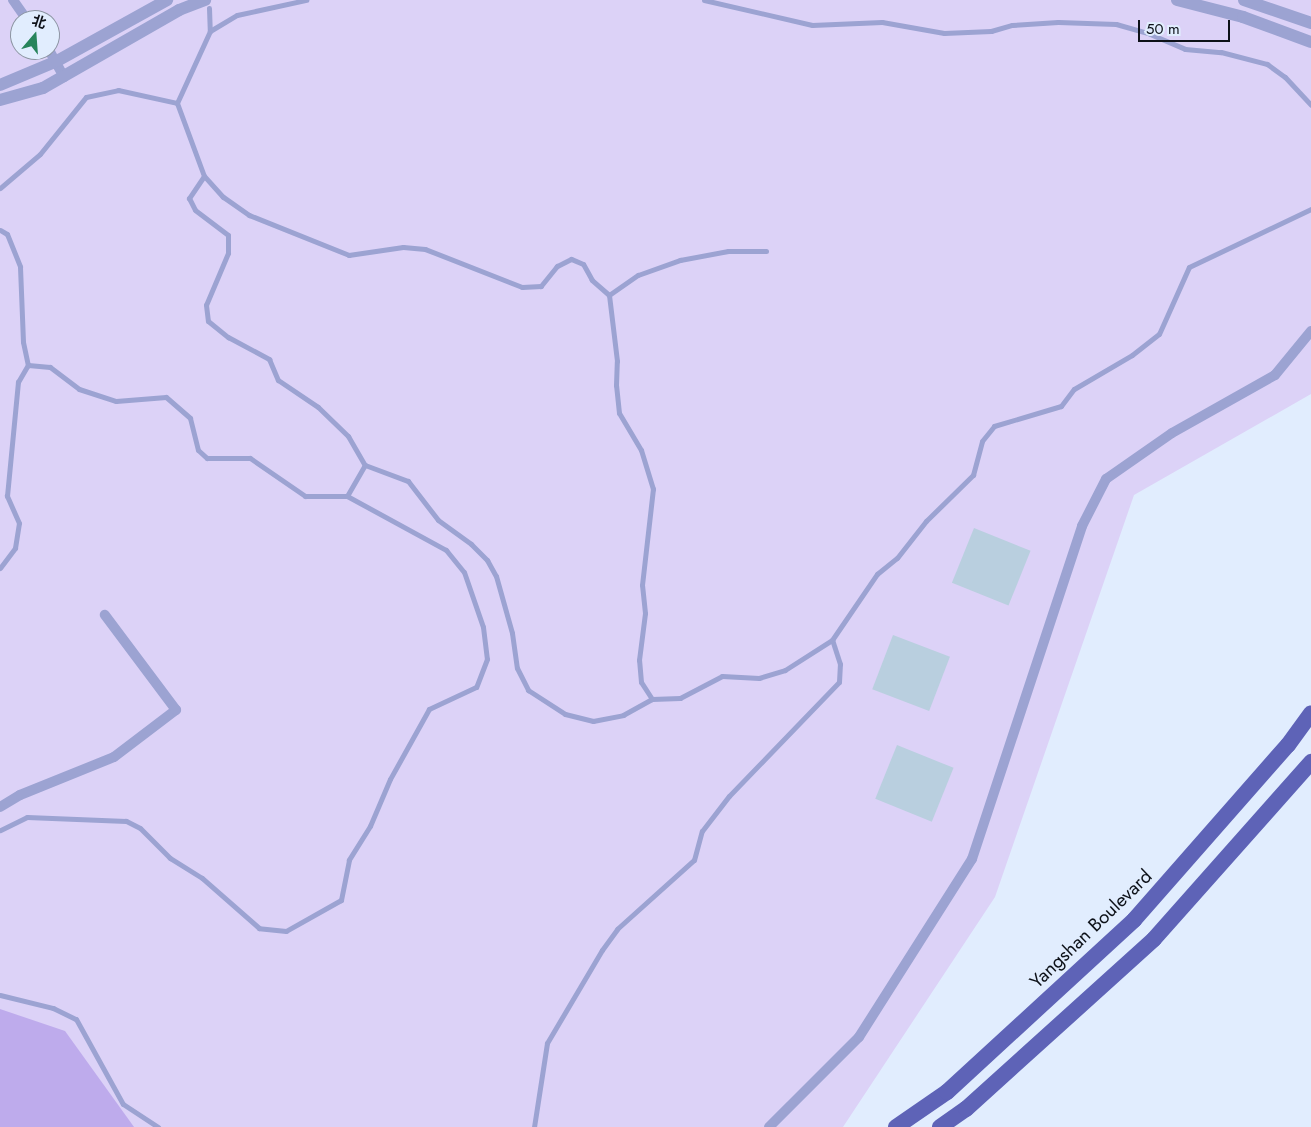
<!DOCTYPE html>
<html>
<head>
<meta charset="utf-8">
<style>
  body { margin:0 }
  #map { position:relative; width:1311px; height:1127px; overflow:hidden; background:#e1edfe; font-family:Jost,"Noto Sans SC",sans-serif }
  div>[style] { position:absolute }
  [style*='--x'] { left:calc(var(--x)*1px); top:calc(var(--y)*1px); width:calc(var(--w)*1px); rotate:calc(var(--a)*1deg) }
  .green>* { inset:0; background:#dcd2f7 }
  .forest>* { inset:0; background:#beabec }
  .building>* { inset:0; background:#b9cfdf; transform-origin:0 0 }
  .service>* { height:5px; margin:-2.5px; padding:0 2.5px; transform-origin:2.5px; border-radius:2.5px; background:#9ca3d2 }
  .minor>* { height:10px; margin:-5px; padding:0 5px; transform-origin:5px; border-radius:5px; background:#9ca3d2 }
  .tertiary>* { height:12px; margin:-6px; padding:0 6px; transform-origin:6px; border-radius:6px; background:#9ca3d2 }
  .primary>* { height:16px; margin:-8px; padding:0 8px; transform-origin:8px; border-radius:8px; background:#5e63b7 }
  span { translate:-50% -50%; white-space:nowrap; text-align:center; line-height:1.15; -webkit-text-stroke:4.5px #e1edfe; paint-order:stroke }
  .street-label { font-size:19px; color:#0d1118 }
  .north { position:absolute; left:10px; top:10px; width:50px; height:50px; box-sizing:border-box; background:#e1edfe; border:1px solid #8c95a2; border-radius:50%; rotate:18deg; font-size:14px; font-weight:700; line-height:20px; text-align:center; color:#0d1118 }
  .north::after { content:''; display:block; margin:auto; width:18px; height:22px; background:#27845b; clip-path:polygon(50% 0,100% 100%,50% 72%,0 100%) }
  .scale { position:absolute; left:1138px; top:20px; width:92px; height:22px; box-sizing:border-box; border:2px solid #0d1118; border-top:0; padding-left:6px; font-size:15px; line-height:18px; white-space:nowrap; color:#0d1118; -webkit-text-stroke:4px #e1edfe; paint-order:stroke }
</style>
</head>
<body>
<div id="map">
  <div class="green">
    <div style="clip-path:polygon(evenodd,0 0,1311px 0,1311px 394px,1134px 495px,995px 897px,843px 1127px,0 1127px,0 0,20px 20px,50px 20px,50px 50px,20px 50px,20px 20px)"></div>
  </div>
  <div class="forest">
    <div style="clip-path:polygon(0 1009px,65px 1031px,134px 1127px,0 1127px)"></div>
  </div>
  <div class="building">
    <div style="left:974px;top:528px;width:61px;height:59px;rotate:22deg"></div>
    <div style="left:893px;top:635px;width:61px;height:58px;rotate:21deg"></div>
    <div style="left:897px;top:745px;width:61px;height:58px;rotate:22deg"></div>
  </div>
  <div class="service">
    <div style="--x:704;--y:0;--w:111;--a:13"></div>
    <div style="--x:812;--y:25;--w:70;--a:-2.5"></div>
    <div style="--x:882;--y:22;--w:63;--a:10.1"></div>
    <div style="--x:944;--y:33;--w:47;--a:-2.4"></div>
    <div style="--x:991;--y:31;--w:22;--a:-16"></div>
    <div style="--x:1012;--y:25;--w:46;--a:-3.7"></div>
    <div style="--x:1058;--y:22;--w:58;--a:2"></div>
    <div style="--x:1116;--y:24;--w:35;--a:16"></div>
    <div style="--x:1150;--y:34;--w:38;--a:23"></div>
    <div style="--x:1185;--y:49;--w:36;--a:5"></div>
    <div style="--x:1221;--y:52;--w:48;--a:14.6"></div>
    <div style="--x:1267;--y:64;--w:22;--a:36"></div>
    <div style="--x:1285;--y:77;--w:38;--a:47"></div>
    <div style="--x:209;--y:8;--w:23;--a:88"></div>
    <div style="--x:204;--y:176;--w:27;--a:124"></div>
    <div style="--x:189;--y:198;--w:13;--a:63"></div>
    <div style="--x:195;--y:210;--w:41;--a:37.1"></div>
    <div style="--x:228;--y:235;--w:18;--a:90"></div>
    <div style="--x:228;--y:253;--w:56;--a:112.9"></div>
    <div style="--x:206;--y:305;--w:16;--a:83"></div>
    <div style="--x:208;--y:321;--w:26;--a:39"></div>
    <div style="--x:228;--y:337;--w:47;--a:28.2"></div>
    <div style="--x:269;--y:359;--w:23;--a:67"></div>
    <div style="--x:278;--y:380;--w:48;--a:34"></div>
    <div style="--x:318;--y:407;--w:42;--a:44"></div>
    <div style="--x:348;--y:436;--w:34;--a:60"></div>
    <div style="--x:365;--y:465;--w:46;--a:20.4"></div>
    <div style="--x:408;--y:481;--w:49;--a:52.4"></div>
    <div style="--x:438;--y:520;--w:41;--a:36"></div>
    <div style="--x:471;--y:544;--w:23;--a:45"></div>
    <div style="--x:487;--y:560;--w:18;--a:61"></div>
    <div style="--x:496;--y:576;--w:59;--a:74.3"></div>
    <div style="--x:512;--y:633;--w:35;--a:82"></div>
    <div style="--x:517;--y:668;--w:25;--a:63"></div>
    <div style="--x:528;--y:690;--w:44;--a:33"></div>
    <div style="--x:565;--y:714;--w:29;--a:14"></div>
    <div style="--x:593;--y:721;--w:31;--a:-11"></div>
    <div style="--x:623;--y:715;--w:33;--a:-29"></div>
    <div style="--x:652;--y:699;--w:20;--a:-123"></div>
    <div style="--x:641;--y:682;--w:22;--a:-95"></div>
    <div style="--x:639;--y:660;--w:47;--a:-82.7"></div>
    <div style="--x:645;--y:613;--w:28;--a:-96"></div>
    <div style="--x:642;--y:585;--w:97;--a:-83.5"></div>
    <div style="--x:653;--y:489;--w:41;--a:-107.1"></div>
    <div style="--x:641;--y:450;--w:43;--a:-120.7"></div>
    <div style="--x:619;--y:413;--w:28;--a:-96"></div>
    <div style="--x:616;--y:385;--w:24;--a:-88"></div>
    <div style="--x:617;--y:361;--w:66;--a:-96.9"></div>
    <div style="--x:609;--y:295;--w:23;--a:-139"></div>
    <div style="--x:592;--y:280;--w:18;--a:-119"></div>
    <div style="--x:583;--y:264;--w:13;--a:-157"></div>
    <div style="--x:571;--y:259;--w:16;--a:153"></div>
    <div style="--x:557;--y:266;--w:26;--a:129"></div>
    <div style="--x:541;--y:286;--w:19;--a:177"></div>
    <div style="--x:522;--y:287;--w:104;--a:-158.6"></div>
    <div style="--x:425;--y:249;--w:22;--a:-175"></div>
    <div style="--x:403;--y:247;--w:55;--a:171.6"></div>
    <div style="--x:349;--y:255;--w:108;--a:-158.2"></div>
    <div style="--x:249;--y:215;--w:32;--a:-145"></div>
    <div style="--x:223;--y:197;--w:28;--a:-132"></div>
    <div style="--x:204;--y:176;--w:78;--a:-110.3"></div>
    <div style="--x:177;--y:103;--w:79;--a:-65.4"></div>
    <div style="--x:210;--y:31;--w:31;--a:-31"></div>
    <div style="--x:237;--y:15;--w:71;--a:-12.3"></div>
    <div style="--x:0;--y:188;--w:52;--a:-40.4"></div>
    <div style="--x:40;--y:154;--w:73;--a:-51.1"></div>
    <div style="--x:86;--y:97;--w:33;--a:-12"></div>
    <div style="--x:118;--y:90;--w:60;--a:12.4"></div>
    <div style="--x:0;--y:230;--w:8;--a:30"></div>
    <div style="--x:7;--y:234;--w:35;--a:68"></div>
    <div style="--x:20;--y:267;--w:75;--a:87.7"></div>
    <div style="--x:23;--y:342;--w:24;--a:78"></div>
    <div style="--x:609;--y:295;--w:35;--a:-35"></div>
    <div style="--x:638;--y:275;--w:45;--a:-19.7"></div>
    <div style="--x:680;--y:260;--w:49;--a:-10.6"></div>
    <div style="--x:728;--y:251;--w:38;--a:0"></div>
    <div style="--x:347;--y:496;--w:36;--a:-60"></div>
    <div style="--x:0;--y:568;--w:25;--a:-53"></div>
    <div style="--x:15;--y:548;--w:25;--a:-81"></div>
    <div style="--x:19;--y:523;--w:30;--a:-114"></div>
    <div style="--x:7;--y:496;--w:115;--a:-84.5"></div>
    <div style="--x:18;--y:382;--w:20;--a:-60"></div>
    <div style="--x:28;--y:365;--w:22;--a:5"></div>
    <div style="--x:50;--y:367;--w:36;--a:37"></div>
    <div style="--x:79;--y:389;--w:39;--a:18"></div>
    <div style="--x:116;--y:401;--w:50;--a:-4.6"></div>
    <div style="--x:166;--y:397;--w:32;--a:41"></div>
    <div style="--x:190;--y:418;--w:33;--a:76"></div>
    <div style="--x:198;--y:450;--w:12;--a:42"></div>
    <div style="--x:207;--y:458;--w:43;--a:0"></div>
    <div style="--x:250;--y:458;--w:67;--a:34.6"></div>
    <div style="--x:305;--y:496;--w:42;--a:0"></div>
    <div style="--x:347;--y:496;--w:113;--a:28.6"></div>
    <div style="--x:446;--y:550;--w:28;--a:51"></div>
    <div style="--x:464;--y:572;--w:58;--a:70.9"></div>
    <div style="--x:483;--y:627;--w:32;--a:83"></div>
    <div style="--x:487;--y:659;--w:30;--a:111"></div>
    <div style="--x:476;--y:687;--w:52;--a:154.9"></div>
    <div style="--x:429;--y:709;--w:80;--a:119.1"></div>
    <div style="--x:390;--y:779;--w:51;--a:113.1"></div>
    <div style="--x:370;--y:826;--w:40;--a:122"></div>
    <div style="--x:349;--y:860;--w:41;--a:101.3"></div>
    <div style="--x:341;--y:900;--w:63;--a:150.6"></div>
    <div style="--x:286;--y:931;--w:27;--a:-174"></div>
    <div style="--x:259;--y:928;--w:76;--a:-138.7"></div>
    <div style="--x:202;--y:878;--w:38;--a:-148"></div>
    <div style="--x:170;--y:858;--w:42;--a:-135"></div>
    <div style="--x:140;--y:828;--w:16;--a:-153"></div>
    <div style="--x:126;--y:821;--w:99;--a:-177.7"></div>
    <div style="--x:27;--y:817;--w:30;--a:154"></div>
    <div style="--x:652;--y:699;--w:28;--a:-2"></div>
    <div style="--x:680;--y:698;--w:47;--a:-27.6"></div>
    <div style="--x:722;--y:676;--w:37;--a:3"></div>
    <div style="--x:759;--y:678;--w:27;--a:-17"></div>
    <div style="--x:785;--y:670;--w:56;--a:-32.6"></div>
    <div style="--x:0;--y:995;--w:55;--a:13.8"></div>
    <div style="--x:53;--y:1008;--w:25;--a:26"></div>
    <div style="--x:76;--y:1019;--w:97;--a:61.1"></div>
    <div style="--x:123;--y:1104;--w:42;--a:33.3"></div>
    <div style="--x:534;--y:1127;--w:85;--a:-81.2"></div>
    <div style="--x:547;--y:1043;--w:108;--a:-59.4"></div>
    <div style="--x:602;--y:950;--w:26;--a:-54"></div>
    <div style="--x:617;--y:929;--w:103;--a:-41.9"></div>
    <div style="--x:694;--y:860;--w:30;--a:-75"></div>
    <div style="--x:702;--y:831;--w:44;--a:-52.4"></div>
    <div style="--x:729;--y:796;--w:158;--a:-46"></div>
    <div style="--x:839;--y:682;--w:18;--a:-87"></div>
    <div style="--x:840;--y:664;--w:25;--a:-108"></div>
    <div style="--x:832;--y:640;--w:80;--a:-55.7"></div>
    <div style="--x:877;--y:574;--w:26;--a:-39"></div>
    <div style="--x:897;--y:558;--w:47;--a:-51.9"></div>
    <div style="--x:926;--y:521;--w:66;--a:-44.4"></div>
    <div style="--x:973;--y:475;--w:35;--a:-75"></div>
    <div style="--x:982;--y:441;--w:19;--a:-51"></div>
    <div style="--x:994;--y:426;--w:70;--a:-16.6"></div>
    <div style="--x:1061;--y:406;--w:21;--a:-53"></div>
    <div style="--x:1074;--y:389;--w:67;--a:-30.4"></div>
    <div style="--x:1132;--y:355;--w:34;--a:-38"></div>
    <div style="--x:1159;--y:334;--w:73;--a:-65.9"></div>
    <div style="--x:1189;--y:267;--w:135;--a:-25.4"></div>
  </div>
  <div class="minor">
    <div style="--x:13;--y:0;--w:24;--a:55"></div>
    <div style="--x:49;--y:50;--w:31;--a:61"></div>
    <div style="--x:0;--y:807;--w:23;--a:-31"></div>
    <div style="--x:20;--y:795;--w:101;--a:-22"></div>
    <div style="--x:114;--y:757;--w:78;--a:-37.2"></div>
    <div style="--x:176;--y:710;--w:119;--a:-126.8"></div>
    <div style="--x:769;--y:1127;--w:127;--a:-45"></div>
    <div style="--x:859;--y:1037;--w:211;--a:-57.6"></div>
    <div style="--x:972;--y:859;--w:351;--a:-71.7"></div>
    <div style="--x:1082;--y:526;--w:53;--a:-62.9"></div>
    <div style="--x:1106;--y:479;--w:80;--a:-34.9"></div>
    <div style="--x:1172;--y:433;--w:118;--a:-29.4"></div>
    <div style="--x:1275;--y:375;--w:57;--a:-50.7"></div>
  </div>
  <div class="tertiary">
    <div style="--x:1177;--y:0;--w:68;--a:14.4"></div>
    <div style="--x:1243;--y:17;--w:72;--a:20.2"></div>
    <div style="--x:1244;--y:0;--w:71;--a:18.9"></div>
    <div style="--x:0;--y:85;--w:62;--a:-22.8"></div>
    <div style="--x:57;--y:61;--w:126;--a:-29"></div>
    <div style="--x:0;--y:100;--w:45;--a:-15.6"></div>
    <div style="--x:43;--y:88;--w:157;--a:-29.8"></div>
    <div style="--x:179;--y:10;--w:28;--a:-21"></div>
  </div>
  <div class="primary">
    <div style="--x:896;--y:1127;--w:62;--a:-34.5"></div>
    <div style="--x:947;--y:1092;--w:254;--a:-42.6"></div>
    <div style="--x:1134;--y:920;--w:233;--a:-48.7"></div>
    <div style="--x:1288;--y:745;--w:39;--a:-54"></div>
    <div style="--x:940;--y:1127;--w:32;--a:-35"></div>
    <div style="--x:966;--y:1109;--w:253;--a:-42.1"></div>
    <div style="--x:1154;--y:939;--w:237;--a:-48.4"></div>
  </div>
  <div class="street-label">
    <span style="left:1091px;top:929px;rotate:-44deg">Yangshan Boulevard</span>
  </div>
  <div class="north">北</div>
  <div class="scale">50 m</div>
</div>
</body>
</html>
